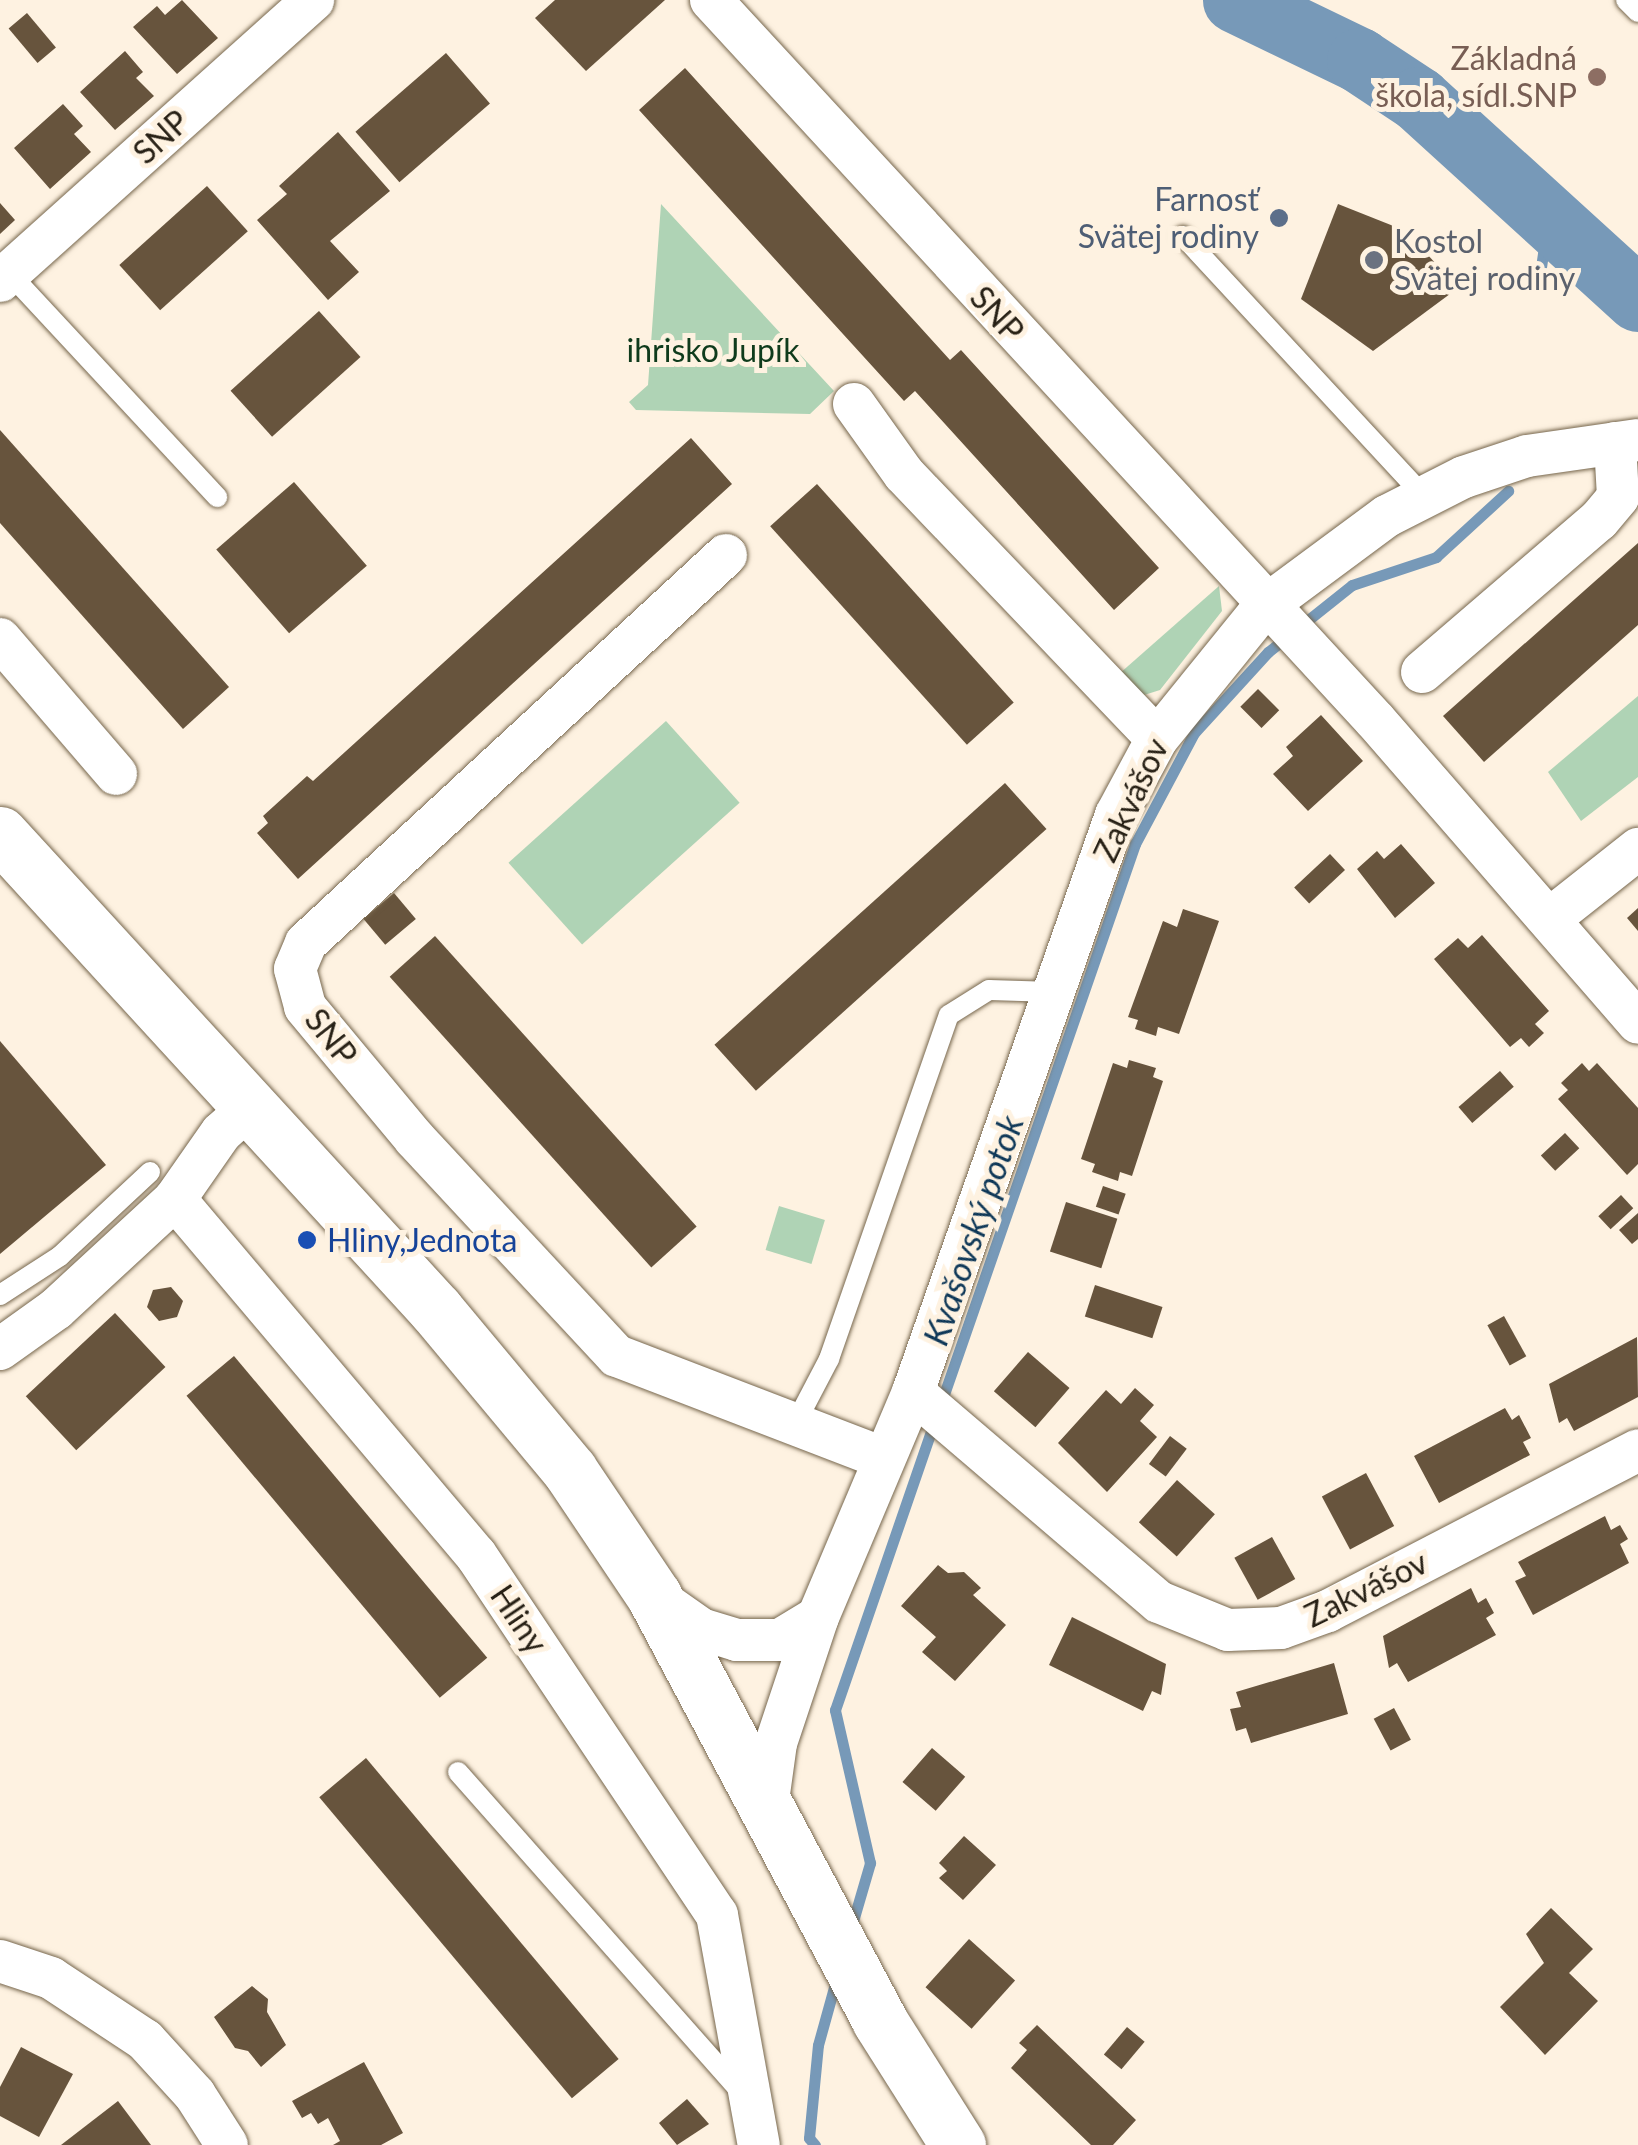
<!DOCTYPE html>
<html>
<head>
<meta charset="utf-8">
<style>
  body { margin:0 }
  #map { position:relative; width:1638px; height:2145px; overflow:hidden; background:#fef2e1; font-family:Lato,sans-serif }
  div>[style] { position:absolute }
  [style*='--x'] { left:calc(var(--x)*1px); top:calc(var(--y)*1px); width:calc(var(--w)*1px); rotate:calc(var(--a)*1deg) }
  .green>* { inset:0; background:#afd3b5; transform-origin:0 0 }
  .stream>* { height:11px; margin:-5.5px; padding:0 5.5px; transform-origin:5.5px; border-radius:5.5px; background:#7799b8 }
  .river>* { height:65px; margin:-32.5px; padding:0 32.5px; transform-origin:32.5px; border-radius:32.5px; background:#7799b8 }
  .building>* { inset:0; background:#67543d; transform-origin:0 0 }
  .roads { filter:drop-shadow(0 0 2px #76664c) drop-shadow(0 0 2px #76664c) }
  .lane>* { height:20px; margin:-10px; padding:0 10px; transform-origin:10px; border-radius:10px; background:#fff }
  .street>* { height:42px; margin:-21px; padding:0 21px; transform-origin:21px; border-radius:21px; background:#fff }
  .secondary>* { height:55px; margin:-27.5px; padding:0 27.5px; transform-origin:27.5px; border-radius:27.5px; background:#fff }
  .dots>* { width:28px; height:28px; translate:-50% -50%; box-sizing:border-box; border:5px solid #fef2e1; border-radius:50% }
  span { translate:-50% -50%; white-space:nowrap; text-align:center; line-height:1.15; -webkit-text-stroke:10px #fef2e1; paint-order:stroke }
  .education-label { font-size:32px; color:#785e54 }
  .right { translate:-100% -50%; text-align:right }
  .street-label { font-size:32px; color:#272015 }
  .service-label { font-size:32px; color:#4e5e75 }
  .worship-label { font-size:32px; color:#5b616d }
  .left { translate:0 -50%; text-align:left }
  .park-label { font-size:32px; color:#0f3b1c }
  .transit-label { font-size:32px; color:#164399 }
  .water-label { font-size:35px; color:#0f3858; font-style:italic }
</style>
</head>
<body>
<div id="map">
  <div class="green">
    <div style="clip-path:polygon(661px 204px,834px 391px,810px 414px,636px 410px,629px 402px,648px 385px)"></div>
    <div style="clip-path:polygon(1219px 586px,1222px 611px,1160px 690px,1141px 696px,1119px 674px)"></div>
    <div style="clip-path:polygon(1638px 696px,1638px 777px,1581px 821px,1548px 772px)"></div>
    <div style="left:666px;top:721px;width:110px;height:212px;rotate:48deg"></div>
    <div style="left:779px;top:1206px;width:48px;height:46px;rotate:17deg"></div>
  </div>
  <div class="stream">
    <div style="--x:1540;--y:274;--w:56;--a:-81.7"></div>
    <div style="--x:941;--y:1403;--w:592;--a:-70.86"></div>
    <div style="--x:1135;--y:844;--w:126;--a:-62"></div>
    <div style="--x:1194;--y:733;--w:110;--a:-47.6"></div>
    <div style="--x:1268;--y:652;--w:107;--a:-38.6"></div>
    <div style="--x:1352;--y:585;--w:89;--a:-18.4"></div>
    <div style="--x:1436;--y:557;--w:98;--a:-42.5"></div>
    <div style="--x:851;--y:1928;--w:68;--a:-73.7"></div>
    <div style="--x:870;--y:1863;--w:157;--a:-102.9"></div>
    <div style="--x:835;--y:1710;--w:307;--a:-71"></div>
    <div style="--x:815;--y:2145;--w:9;--a:-131"></div>
    <div style="--x:809;--y:2138;--w:93;--a:-84.5"></div>
    <div style="--x:818;--y:2045;--w:67;--a:-74.5"></div>
  </div>
  <div class="river">
    <div style="--x:1235;--y:0;--w:138;--a:25.8"></div>
    <div style="--x:1359;--y:60;--w:71;--a:33.5"></div>
    <div style="--x:1418;--y:99;--w:297;--a:42.3"></div>
  </div>
  <div class="building">
    <div style="clip-path:polygon(182px 0,218px 38px,177px 74px,133px 27px,157px 6px,165px 15px)"></div>
    <div style="clip-path:polygon(555px 0,665px 0,586px 71px,535px 18px)"></div>
    <div style="left:27px;top:13px;width:45px;height:24px;rotate:50deg"></div>
    <div style="clip-path:polygon(125px 51px,143px 72px,136px 78px,154px 96px,115px 130px,80px 92px)"></div>
    <div style="left:446px;top:53px;width:67px;height:120px;rotate:49deg"></div>
    <div style="clip-path:polygon(685px 68px,950px 360px,961px 350px,1159px 568px,1114px 610px,915px 391px,904px 401px,639px 110px)"></div>
    <div style="clip-path:polygon(63px 104px,83px 126px,74px 134px,91px 152px,50px 189px,14px 148px)"></div>
    <div style="clip-path:polygon(338px 132px,390px 191px,330px 241px,359px 272px,328px 300px,257px 220px,287px 194px,279px 186px)"></div>
    <div style="left:207px;top:186px;width:61px;height:118px;rotate:48deg"></div>
    <div style="clip-path:polygon(0 203px,15px 220px,0 234px)"></div>
    <div style="clip-path:polygon(1338px 204px,1406px 231px,1458px 288px,1373px 351px,1301px 299px)"></div>
    <div style="left:319px;top:311px;width:62px;height:119px;rotate:48deg"></div>
    <div style="clip-path:polygon(0 430px,229px 687px,183px 729px,0 523px)"></div>
    <div style="clip-path:polygon(691px 438px,732px 484px,298px 879px,257px 833px,268px 823px,263px 816px,307px 776px,313px 781px)"></div>
    <div style="left:294px;top:482px;width:111px;height:103px;rotate:49deg"></div>
    <div style="left:817px;top:484px;width:294px;height:63px;rotate:48deg"></div>
    <div style="clip-path:polygon(1638px 543px,1638px 625px,1484px 762px,1443px 716px)"></div>
    <div style="left:1258px;top:689px;width:30px;height:25px;rotate:45deg"></div>
    <div style="clip-path:polygon(1321px 715px,1363px 761px,1308px 811px,1273px 774px,1293px 756px,1286px 747px)"></div>
    <div style="left:1005px;top:783px;width:62px;height:391px;rotate:48deg"></div>
    <div style="clip-path:polygon(1401px 844px,1435px 883px,1395px 918px,1357px 869px,1377px 851px,1384px 859px)"></div>
    <div style="left:1330px;top:854px;width:22px;height:49px;rotate:47deg"></div>
    <div style="left:394px;top:893px;width:34px;height:40px;rotate:50deg"></div>
    <div style="clip-path:polygon(1638px 908px,1638px 931px,1627px 918px)"></div>
    <div style="clip-path:polygon(1183px 909px,1219px 921px,1179px 1034px,1158px 1027px,1156px 1036px,1135px 1029px,1138px 1020px,1128px 1017px,1163px 921px,1177px 927px)"></div>
    <div style="clip-path:polygon(1482px 935px,1549px 1011px,1535px 1024px,1544px 1033px,1529px 1047px,1521px 1038px,1510px 1047px,1434px 959px,1458px 938px,1468px 948px)"></div>
    <div style="left:435px;top:936px;width:391px;height:61px;rotate:48deg"></div>
    <div style="clip-path:polygon(0 1041px,106px 1165px,0 1254px)"></div>
    <div style="clip-path:polygon(1129px 1060px,1156px 1068px,1153px 1077px,1163px 1081px,1132px 1176px,1120px 1172px,1118px 1181px,1092px 1172px,1095px 1164px,1081px 1159px,1113px 1063px,1127px 1068px)"></div>
    <div style="clip-path:polygon(1582px 1063px,1589px 1071px,1597px 1063px,1638px 1108px,1638px 1164px,1627px 1175px,1558px 1099px,1568px 1090px,1561px 1083px)"></div>
    <div style="left:1500px;top:1071px;width:21px;height:55px;rotate:49deg"></div>
    <div style="left:1565px;top:1133px;width:21px;height:33px;rotate:47deg"></div>
    <div style="left:1103px;top:1186px;width:24px;height:22px;rotate:19deg"></div>
    <div style="left:1621px;top:1195px;width:18px;height:31px;rotate:47deg"></div>
    <div style="left:1066px;top:1202px;width:54px;height:52px;rotate:18deg"></div>
    <div style="clip-path:polygon(1638px 1213px,1638px 1239px,1632px 1244px,1619px 1230px)"></div>
    <div style="left:1095px;top:1285px;width:71px;height:33px;rotate:18deg"></div>
    <div style="clip-path:polygon(171px 1287px,183px 1301px,177px 1317px,159px 1321px,147px 1307px,153px 1290px)"></div>
    <div style="left:115px;top:1313px;width:74px;height:122px;rotate:47deg"></div>
    <div style="left:1504px;top:1316px;width:46px;height:19px;rotate:61deg"></div>
    <div style="clip-path:polygon(1637px 1337px,1638px 1397px,1574px 1431px,1567px 1418px,1559px 1423px,1549px 1384px)"></div>
    <div style="left:1028px;top:1352px;width:55px;height:52px;rotate:41deg"></div>
    <div style="left:234px;top:1356px;width:394px;height:62px;rotate:50deg"></div>
    <div style="clip-path:polygon(1135px 1388px,1154px 1405px,1140px 1421px,1157px 1437px,1107px 1492px,1058px 1443px,1106px 1390px,1121px 1404px)"></div>
    <div style="clip-path:polygon(1505px 1408px,1512px 1420px,1519px 1415px,1531px 1438px,1523px 1442px,1530px 1455px,1439px 1503px,1414px 1456px)"></div>
    <div style="left:1170px;top:1436px;width:21px;height:35px;rotate:37deg"></div>
    <div style="left:1366px;top:1473px;width:60px;height:50px;rotate:62deg"></div>
    <div style="left:1177px;top:1480px;width:51px;height:57px;rotate:42deg"></div>
    <div style="clip-path:polygon(1605px 1516px,1611px 1530px,1620px 1525px,1628px 1539px,1620px 1544px,1629px 1563px,1533px 1615px,1515px 1581px,1526px 1576px,1518px 1562px)"></div>
    <div style="left:1272px;top:1537px;width:48px;height:43px;rotate:61deg"></div>
    <div style="clip-path:polygon(938px 1565px,948px 1573px,964px 1572px,981px 1588px,973px 1595px,1006px 1625px,955px 1681px,922px 1652px,936px 1637px,901px 1606px)"></div>
    <div style="clip-path:polygon(1471px 1588px,1478px 1603px,1486px 1598px,1494px 1613px,1486px 1618px,1496px 1635px,1408px 1682px,1397px 1663px,1389px 1668px,1383px 1636px)"></div>
    <div style="clip-path:polygon(1072px 1617px,1166px 1664px,1161px 1695px,1152px 1691px,1143px 1711px,1049px 1665px)"></div>
    <div style="clip-path:polygon(1334px 1663px,1348px 1714px,1251px 1743px,1246px 1728px,1236px 1731px,1230px 1709px,1241px 1707px,1236px 1692px)"></div>
    <div style="left:1394px;top:1708px;width:36px;height:23px;rotate:62deg"></div>
    <div style="left:932px;top:1748px;width:44px;height:45px;rotate:41deg"></div>
    <div style="left:366px;top:1758px;width:393px;height:61px;rotate:50deg"></div>
    <div style="clip-path:polygon(964px 1836px,996px 1865px,963px 1900px,939px 1878px,947px 1871px,939px 1863px)"></div>
    <div style="clip-path:polygon(1551px 1908px,1593px 1949px,1569px 1973px,1598px 2001px,1545px 2055px,1500px 2007px,1544px 1963px,1526px 1934px)"></div>
    <div style="left:969px;top:1939px;width:62px;height:65px;rotate:42deg"></div>
    <div style="clip-path:polygon(252px 1986px,268px 1999px,267px 2012px,286px 2045px,261px 2067px,248px 2051px,235px 2048px,214px 2017px)"></div>
    <div style="clip-path:polygon(1037px 2025px,1136px 2120px,1113px 2145px,1091px 2145px,1011px 2068px,1027px 2050px,1019px 2043px)"></div>
    <div style="left:1127px;top:2027px;width:23px;height:36px;rotate:40deg"></div>
    <div style="clip-path:polygon(21px 2047px,73px 2074px,39px 2137px,0 2116px,0 2087px)"></div>
    <div style="clip-path:polygon(364px 2062px,403px 2133px,381px 2145px,333px 2145px,340px 2141px,328px 2118px,318px 2124px,311px 2113px,302px 2118px,292px 2101px)"></div>
    <div style="clip-path:polygon(687px 2099px,709px 2124px,677px 2145px,659px 2123px)"></div>
    <div style="clip-path:polygon(118px 2101px,151px 2145px,61px 2145px)"></div>
  </div>
  <div class="roads">
    <div class="lane">
      <div style="--x:1626;--y:0;--w:17;--a:45"></div>
      <div style="--x:1183;--y:236;--w:356;--a:47.2"></div>
      <div style="--x:9;--y:273;--w:306;--a:47.1"></div>
      <div style="--x:0;--y:1295;--w:72;--a:-33"></div>
      <div style="--x:60;--y:1256;--w:123;--a:-43"></div>
      <div style="--x:794;--y:1426;--w:76;--a:-62.4"></div>
      <div style="--x:829;--y:1359;--w:364;--a:-70.8"></div>
      <div style="--x:949;--y:1015;--w:47;--a:-32"></div>
      <div style="--x:989;--y:990;--w:65;--a:1.8"></div>
      <div style="--x:458;--y:1772;--w:427;--a:48.5"></div>
    </div>
    <div class="street">
      <div style="--x:711;--y:0;--w:979;--a:47.32"></div>
      <div style="--x:1375;--y:720;--w:401;--a:49"></div>
      <div style="--x:0;--y:281;--w:421;--a:-41.9"></div>
      <div style="--x:854;--y:404;--w:86;--a:54.5"></div>
      <div style="--x:904;--y:474;--w:366;--a:46.3"></div>
      <div style="--x:726;--y:555;--w:572;--a:137.27"></div>
      <div style="--x:306;--y:943;--w:28;--a:113"></div>
      <div style="--x:295;--y:969;--w:39;--a:75"></div>
      <div style="--x:305;--y:1007;--w:172;--a:50.2"></div>
      <div style="--x:415;--y:1139;--w:296;--a:47.1"></div>
      <div style="--x:617;--y:1356;--w:285;--a:21"></div>
      <div style="--x:0;--y:639;--w:178;--a:49.3"></div>
      <div style="--x:1422;--y:672;--w:233;--a:-40.7"></div>
      <div style="--x:1599;--y:520;--w:30;--a:-50"></div>
      <div style="--x:1618;--y:497;--w:54;--a:-93.2"></div>
      <div style="--x:1552;--y:917;--w:110;--a:-38.3"></div>
      <div style="--x:251;--y:1106;--w:40;--a:138"></div>
      <div style="--x:221;--y:1133;--w:80;--a:124.9"></div>
      <div style="--x:175;--y:1199;--w:466;--a:49.8"></div>
      <div style="--x:476;--y:1555;--w:433;--a:56.2"></div>
      <div style="--x:717;--y:1915;--w:234;--a:79.7"></div>
      <div style="--x:0;--y:1349;--w:69;--a:-35.5"></div>
      <div style="--x:56;--y:1309;--w:162;--a:-42.7"></div>
      <div style="--x:913;--y:1392;--w:323;--a:40.5"></div>
      <div style="--x:1159;--y:1602;--w:74;--a:22.1"></div>
      <div style="--x:1228;--y:1630;--w:53;--a:-2.2"></div>
      <div style="--x:1281;--y:1628;--w:50;--a:-19.9"></div>
      <div style="--x:1328;--y:1611;--w:349;--a:-27.4"></div>
      <div style="--x:654;--y:1596;--w:57;--a:35.1"></div>
      <div style="--x:701;--y:1629;--w:38;--a:17"></div>
      <div style="--x:737;--y:1640;--w:43;--a:0"></div>
      <div style="--x:780;--y:1640;--w:44;--a:-31.2"></div>
      <div style="--x:767;--y:1808;--w:66;--a:-82.1"></div>
      <div style="--x:776;--y:1743;--w:133;--a:-71.6"></div>
      <div style="--x:818;--y:1617;--w:244;--a:-67.1"></div>
      <div style="--x:913;--y:1392;--w:612;--a:-70.62"></div>
      <div style="--x:1116;--y:815;--w:86;--a:-61.7"></div>
      <div style="--x:1157;--y:739;--w:170;--a:-51"></div>
      <div style="--x:1264;--y:607;--w:153;--a:-36.5"></div>
      <div style="--x:1387;--y:516;--w:86;--a:-26.9"></div>
      <div style="--x:1464;--y:477;--w:66;--a:-18.4"></div>
      <div style="--x:1527;--y:456;--w:112;--a:-8.2"></div>
      <div style="--x:0;--y:1961;--w:54;--a:18.4"></div>
      <div style="--x:51;--y:1978;--w:113;--a:33.4"></div>
      <div style="--x:145;--y:2040;--w:74;--a:47.7"></div>
      <div style="--x:195;--y:2095;--w:59;--a:57.4"></div>
    </div>
    <div class="secondary">
      <div style="--x:0;--y:834;--w:646;--a:47.51"></div>
      <div style="--x:436;--y:1310;--w:209;--a:50.2"></div>
      <div style="--x:570;--y:1471;--w:151;--a:56.1"></div>
      <div style="--x:654;--y:1596;--w:480;--a:62"></div>
      <div style="--x:879;--y:2020;--w:148;--a:57.7"></div>
    </div>
  </div>
  <div class="dots">
    <div style="left:1597px;top:77px;background:#8d6e63"></div>
    <div style="left:1279px;top:218px;background:#5c6f8a"></div>
    <div style="left:1374px;top:260px;background:#6b7280"></div>
    <div style="left:307px;top:1240px;background:#1a4fb4"></div>
  </div>
  <div class="education-label">
    <span class="right" style="left:1577px;top:77px">Základná<br>škola, sídl.SNP</span>
  </div>
  <div class="street-label">
    <span style="left:161px;top:137px;rotate:-42deg">SNP</span>
    <span style="left:997px;top:314px;rotate:48deg">SNP</span>
    <span style="left:1131px;top:800px;rotate:-65deg">Zakvášov</span>
    <span style="left:331px;top:1037px;rotate:52deg">SNP</span>
    <span style="left:1366px;top:1589px;rotate:-26deg">Zakvášov</span>
    <span style="left:519px;top:1619px;rotate:56deg">Hliny</span>
  </div>
  <div class="service-label">
    <span class="right" style="left:1259px;top:218px">Farnosť<br>Svätej rodiny</span>
  </div>
  <div class="worship-label">
    <span class="left" style="left:1394px;top:260px">Kostol<br>Svätej rodiny</span>
  </div>
  <div class="park-label">
    <span style="left:713px;top:350px">ihrisko Jupík</span>
  </div>
  <div class="transit-label">
    <span class="left" style="left:327px;top:1240px">Hliny,Jednota</span>
  </div>
  <div class="water-label">
    <span style="left:972px;top:1230px;rotate:-71deg">Kvašovský potok</span>
  </div>
</div>
</body>
</html>
